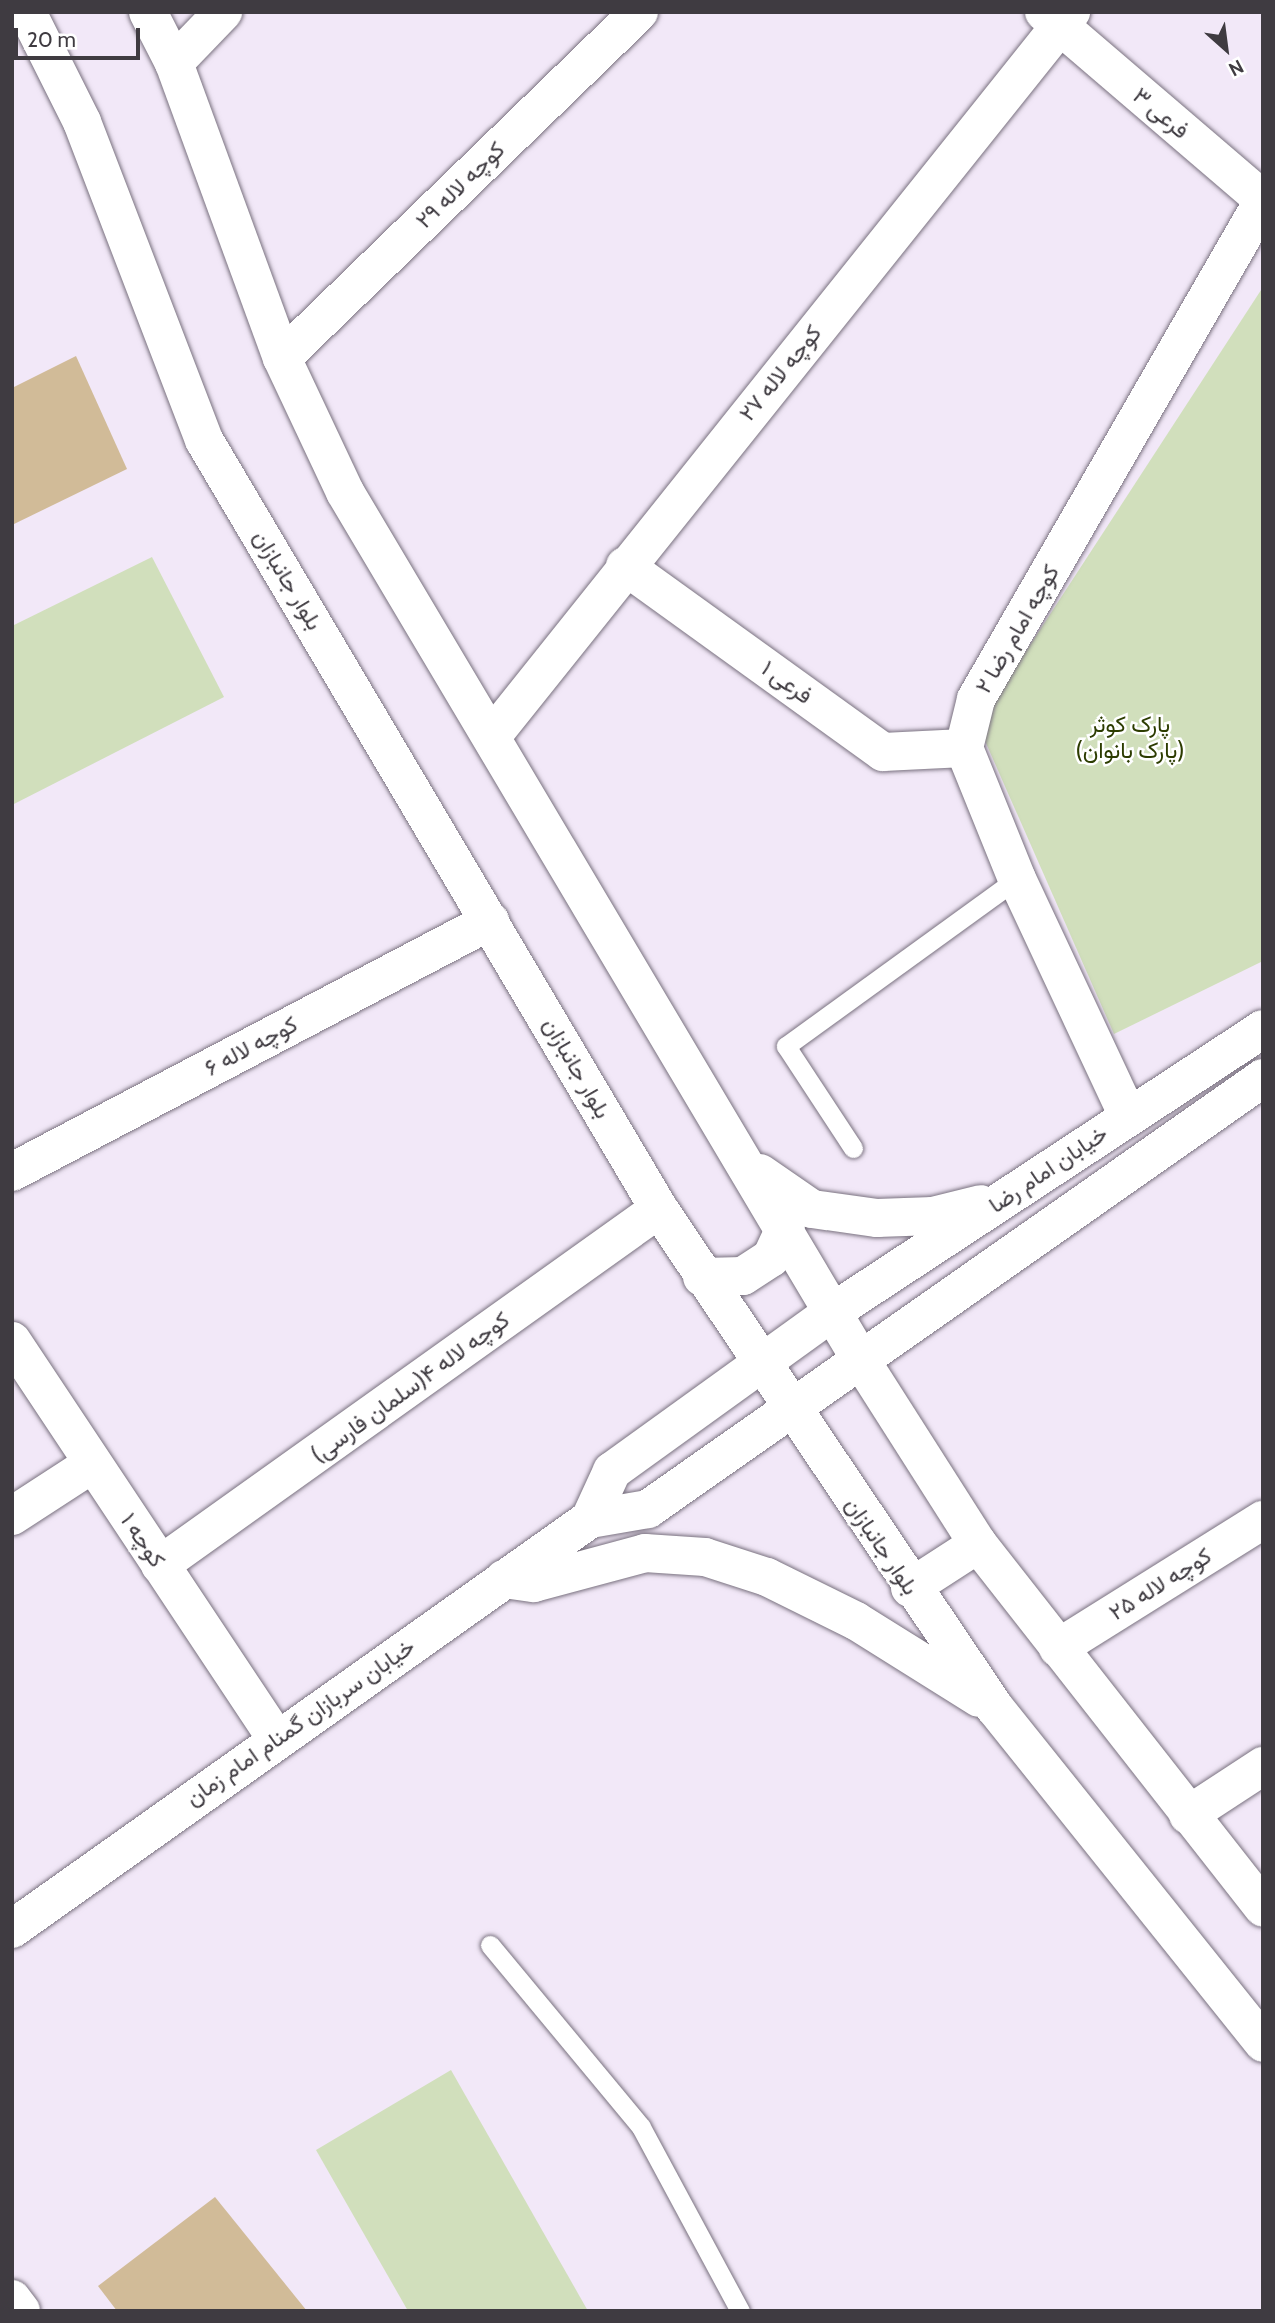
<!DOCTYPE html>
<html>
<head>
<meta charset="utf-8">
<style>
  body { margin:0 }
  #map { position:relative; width:1275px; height:2323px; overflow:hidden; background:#f2e8f8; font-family:Cabin,Vazirmatn,sans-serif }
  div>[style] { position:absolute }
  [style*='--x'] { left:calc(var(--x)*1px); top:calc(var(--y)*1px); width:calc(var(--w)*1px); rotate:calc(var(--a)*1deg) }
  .green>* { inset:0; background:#d1dfbc }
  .building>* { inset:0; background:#d1bb98 }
  .roads { filter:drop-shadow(0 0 2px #79717f) drop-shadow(0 0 2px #79717f) }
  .service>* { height:19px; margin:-9.5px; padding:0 9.5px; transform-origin:9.5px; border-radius:9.5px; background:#fff }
  .minor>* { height:38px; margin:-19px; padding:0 19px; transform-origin:19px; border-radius:19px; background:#fff }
  .tertiary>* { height:38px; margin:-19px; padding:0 19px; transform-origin:19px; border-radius:19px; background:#fff }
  span { translate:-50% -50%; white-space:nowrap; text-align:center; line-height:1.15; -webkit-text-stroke:5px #fff; paint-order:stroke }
  .street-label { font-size:23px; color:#3f3b41 }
  .park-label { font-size:23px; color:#2c3c00 }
  .frame { position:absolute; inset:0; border:14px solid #3f3b41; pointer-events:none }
  .north { position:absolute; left:1191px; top:14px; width:70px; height:70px; -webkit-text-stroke:5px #fff; paint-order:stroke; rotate:152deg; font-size:19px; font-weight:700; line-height:28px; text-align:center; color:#3f3b41 }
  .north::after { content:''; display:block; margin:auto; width:24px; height:32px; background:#3f3b41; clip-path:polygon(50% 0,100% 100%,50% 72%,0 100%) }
  .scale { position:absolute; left:14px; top:28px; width:126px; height:32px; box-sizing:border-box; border:4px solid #3f3b41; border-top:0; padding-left:9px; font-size:21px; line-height:24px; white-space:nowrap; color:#3f3b41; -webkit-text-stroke:5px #fff; paint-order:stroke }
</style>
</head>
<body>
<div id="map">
  <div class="green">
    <div style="clip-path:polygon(1263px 287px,1263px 961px,1114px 1034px,978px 725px)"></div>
    <div style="clip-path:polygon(152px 557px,224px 697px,12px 805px,12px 626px)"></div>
    <div style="clip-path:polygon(451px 2070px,588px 2311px,408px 2311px,316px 2150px)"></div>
  </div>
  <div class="building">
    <div style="clip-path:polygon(76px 356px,127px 469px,12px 525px,12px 388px)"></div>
    <div style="clip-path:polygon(215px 2197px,307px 2311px,117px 2311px,98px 2286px)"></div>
  </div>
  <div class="roads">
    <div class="service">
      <div style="--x:853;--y:1148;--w:122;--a:-123.3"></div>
      <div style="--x:786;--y:1046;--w:285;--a:-35.9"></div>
      <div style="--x:490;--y:1945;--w:236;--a:50.3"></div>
      <div style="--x:641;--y:2127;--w:209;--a:61.7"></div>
    </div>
    <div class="minor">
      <div style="--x:1044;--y:12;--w:289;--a:40.6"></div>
      <div style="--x:174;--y:63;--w:71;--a:-46.1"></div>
      <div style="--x:282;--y:358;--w:497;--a:-44.1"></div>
      <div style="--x:625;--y:566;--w:318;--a:35.8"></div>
      <div style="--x:883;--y:752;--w:81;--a:-2.8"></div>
      <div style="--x:493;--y:735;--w:926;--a:-51.36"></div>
      <div style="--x:1128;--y:1116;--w:262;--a:-115.1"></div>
      <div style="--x:1017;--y:879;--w:141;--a:-112"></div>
      <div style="--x:964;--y:748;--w:50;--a:-76.2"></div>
      <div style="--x:976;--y:699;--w:575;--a:-60.04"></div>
      <div style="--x:12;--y:1172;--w:540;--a:-27.7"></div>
      <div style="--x:12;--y:1341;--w:477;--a:56.4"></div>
      <div style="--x:12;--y:1516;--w:95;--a:-33"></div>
      <div style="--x:160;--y:1565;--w:613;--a:-35.51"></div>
      <div style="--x:1058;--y:1648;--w:242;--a:-32"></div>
      <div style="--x:1188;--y:1815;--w:90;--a:-33.2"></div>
      <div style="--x:12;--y:2299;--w:15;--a:53"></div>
    </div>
    <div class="tertiary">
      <div style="--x:27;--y:12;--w:123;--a:63.4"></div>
      <div style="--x:82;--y:122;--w:341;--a:69"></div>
      <div style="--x:204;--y:440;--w:894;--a:59.39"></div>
      <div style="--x:659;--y:1209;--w:602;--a:56.05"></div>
      <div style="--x:995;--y:1708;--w:429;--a:51.3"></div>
      <div style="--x:148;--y:12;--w:57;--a:63"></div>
      <div style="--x:174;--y:63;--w:314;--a:69.9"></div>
      <div style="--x:282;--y:358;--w:148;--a:64.8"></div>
      <div style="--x:345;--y:492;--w:1012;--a:59.28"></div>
      <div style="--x:862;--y:1362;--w:216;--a:57.5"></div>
      <div style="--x:978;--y:1544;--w:462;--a:51.9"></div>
      <div style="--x:760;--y:1173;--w:63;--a:34.7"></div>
      <div style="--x:812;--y:1209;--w:66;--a:7.9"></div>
      <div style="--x:877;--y:1218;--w:56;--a:-2"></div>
      <div style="--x:933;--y:1216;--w:49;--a:-14"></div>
      <div style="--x:702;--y:1277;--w:41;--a:-1.4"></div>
      <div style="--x:743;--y:1276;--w:33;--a:-33"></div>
      <div style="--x:771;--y:1258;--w:35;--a:-65"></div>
      <div style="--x:590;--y:1519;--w:53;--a:-65.4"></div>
      <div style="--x:612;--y:1471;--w:274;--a:-35.8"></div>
      <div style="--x:834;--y:1311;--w:513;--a:-33.32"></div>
      <div style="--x:504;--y:1579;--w:30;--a:8"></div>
      <div style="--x:534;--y:1583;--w:115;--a:-15.1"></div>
      <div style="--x:645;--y:1553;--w:60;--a:3.8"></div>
      <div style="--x:705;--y:1557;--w:65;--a:17.9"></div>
      <div style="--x:767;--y:1577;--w:99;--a:26.3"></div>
      <div style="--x:856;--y:1621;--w:145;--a:32"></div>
      <div style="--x:910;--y:1588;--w:81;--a:-32.9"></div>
      <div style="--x:12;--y:1929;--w:709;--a:-35.35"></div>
      <div style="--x:590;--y:1519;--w:59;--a:-9.8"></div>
      <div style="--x:648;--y:1509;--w:751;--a:-35.02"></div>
    </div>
  </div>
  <div class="street-label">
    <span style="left:1161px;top:113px;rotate:40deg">فرعی ۳</span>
    <span style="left:460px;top:185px;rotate:-44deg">کوچه لاله ۲۹</span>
    <span style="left:780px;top:373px;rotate:-51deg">کوچه لاله ۲۷</span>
    <span style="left:288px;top:580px;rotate:59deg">بلوار جانبازان</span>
    <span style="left:1017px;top:629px;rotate:-60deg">کوچه امام رضا ۲</span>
    <span style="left:787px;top:682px;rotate:36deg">فرعی ۱</span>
    <span style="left:251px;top:1046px;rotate:-28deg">کوچه لاله ۶</span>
    <span style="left:577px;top:1068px;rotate:60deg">بلوار جانبازان</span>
    <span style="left:1048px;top:1169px;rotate:-34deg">خیابان امام رضا</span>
    <span style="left:410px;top:1387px;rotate:-36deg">کوچه لاله ۴(سلمان فارسی)</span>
    <span style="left:143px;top:1540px;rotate:56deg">کوچه ۱</span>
    <span style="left:882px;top:1546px;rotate:56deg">بلوار جانبازان</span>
    <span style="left:1160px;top:1584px;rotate:-32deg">کوچه لاله ۲۵</span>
    <span style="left:300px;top:1722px;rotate:-35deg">خیابان سربازان گمنام امام زمان</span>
  </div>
  <div class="park-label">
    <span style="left:1130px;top:737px">پارک کوثر<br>(پارک بانوان)</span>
  </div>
  <div class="frame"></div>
  <div class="north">N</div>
  <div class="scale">20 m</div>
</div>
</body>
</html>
